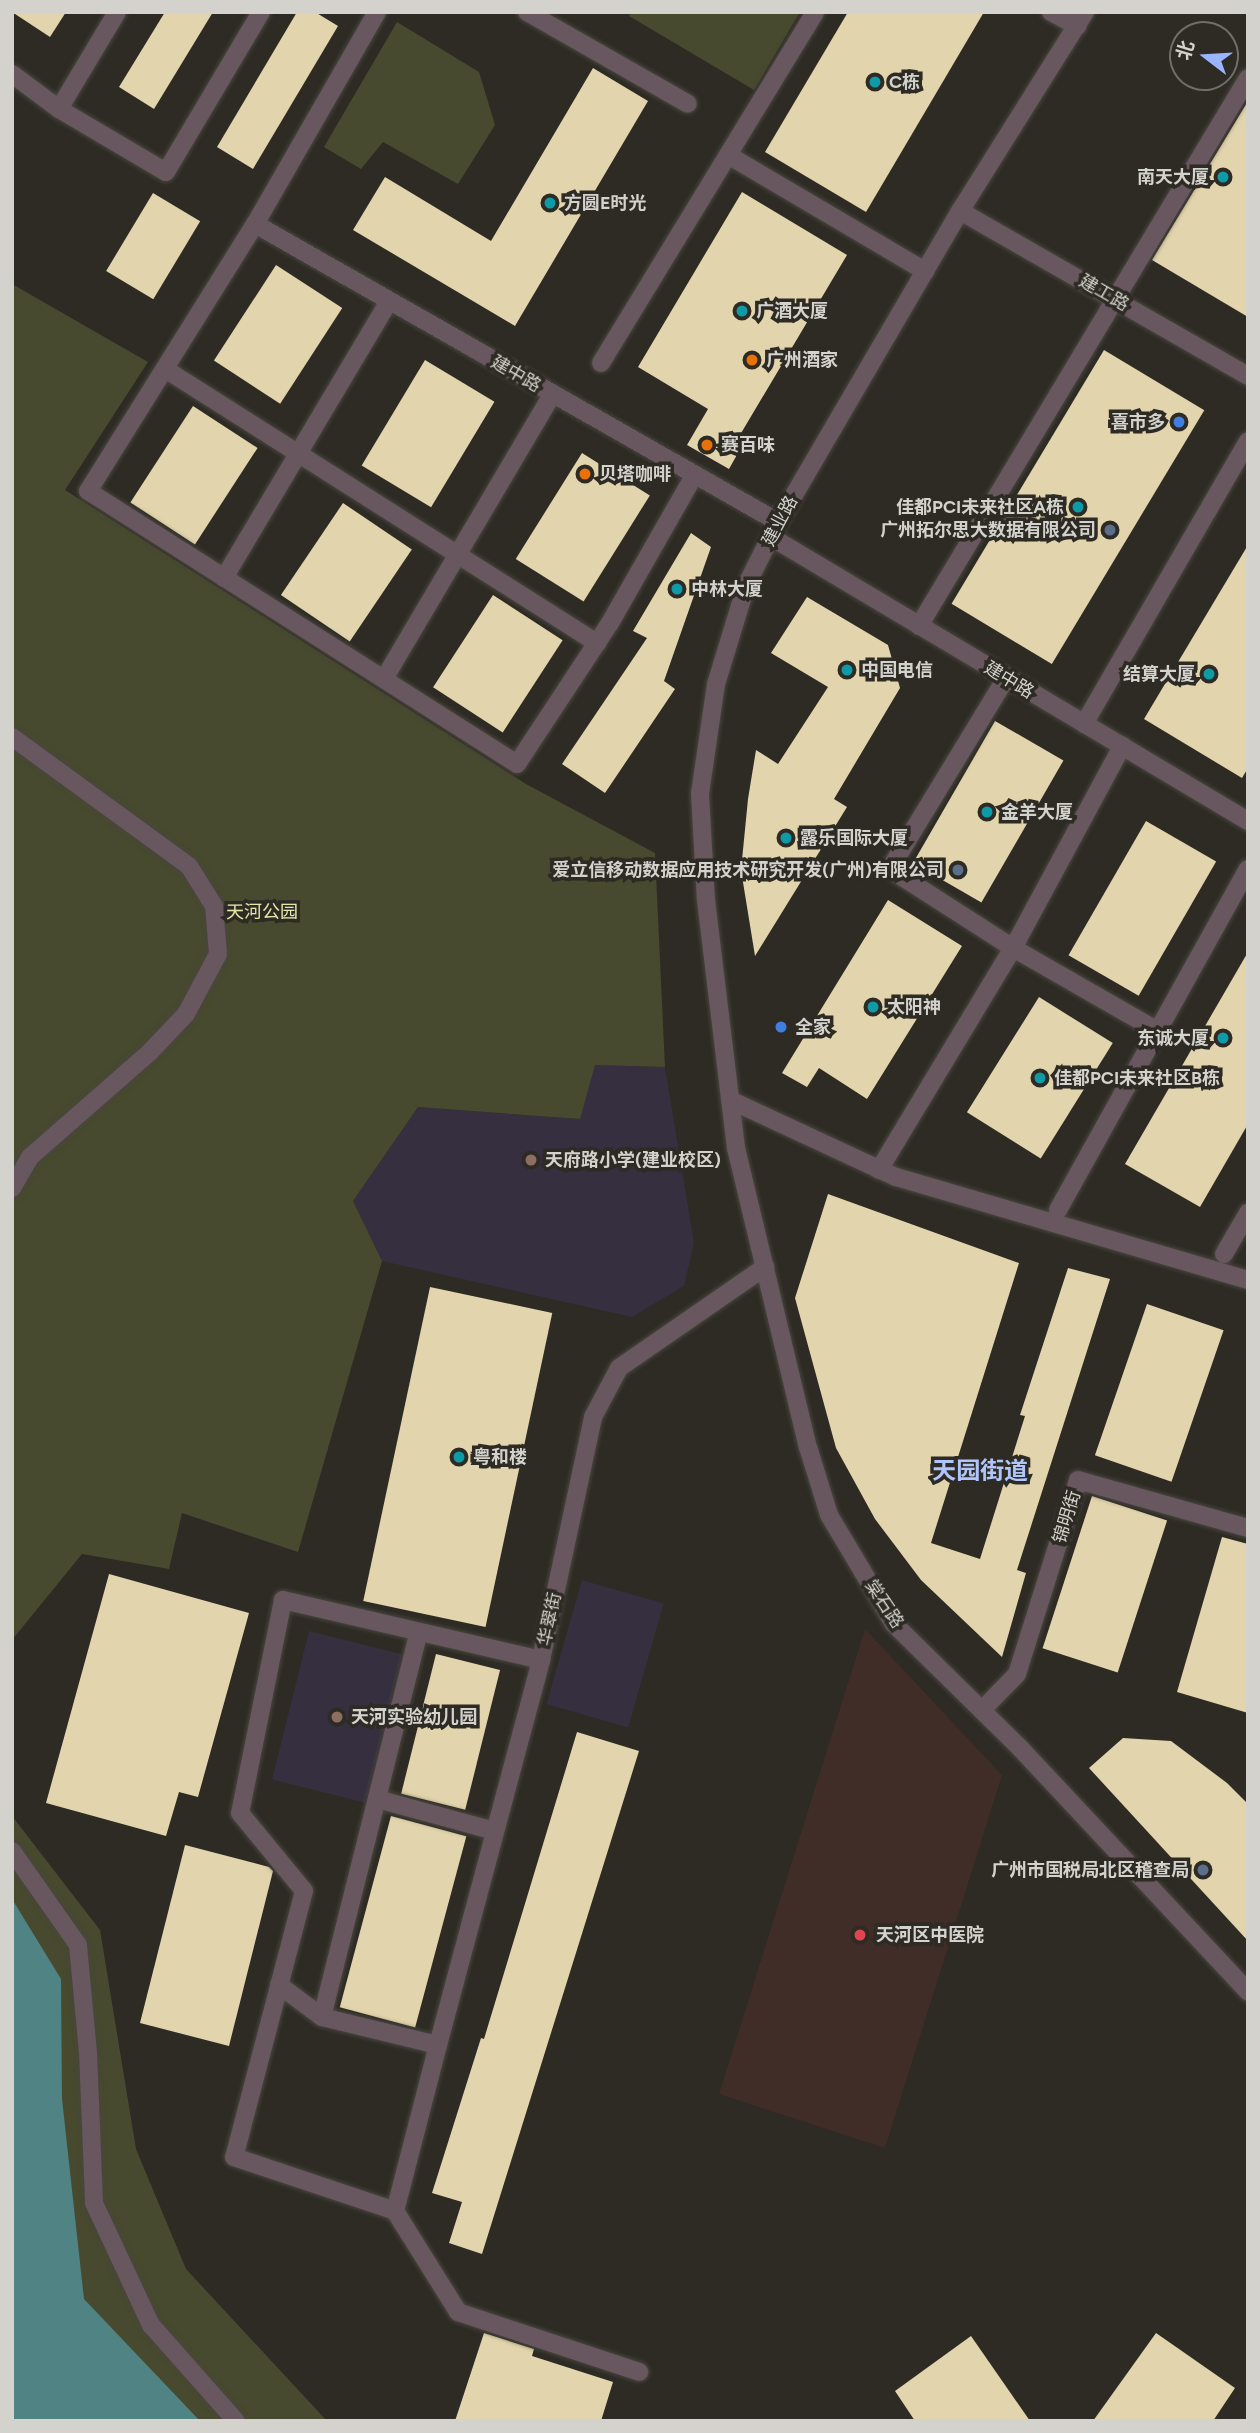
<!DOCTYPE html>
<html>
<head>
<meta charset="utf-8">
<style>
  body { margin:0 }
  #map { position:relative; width:1260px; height:2433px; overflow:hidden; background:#2d2b24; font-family:Figtree,"Noto Sans SC",sans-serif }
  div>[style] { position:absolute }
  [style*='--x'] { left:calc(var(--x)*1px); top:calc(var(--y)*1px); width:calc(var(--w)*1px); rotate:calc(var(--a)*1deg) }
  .education>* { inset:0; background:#352f3f; transform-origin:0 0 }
  .medical>* { inset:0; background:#402d27 }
  .green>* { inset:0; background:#474a2e }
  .water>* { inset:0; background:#508384 }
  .building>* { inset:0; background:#e2d4ac; transform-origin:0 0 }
  .roads { filter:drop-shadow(0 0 2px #48463f) drop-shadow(0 0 2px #48463f) }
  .minor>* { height:18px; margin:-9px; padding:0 9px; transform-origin:9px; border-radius:9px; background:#68575e }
  .dots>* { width:19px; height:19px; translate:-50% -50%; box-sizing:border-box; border:4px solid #2d2b24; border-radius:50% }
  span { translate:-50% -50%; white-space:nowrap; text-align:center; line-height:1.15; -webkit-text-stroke:7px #2d2b24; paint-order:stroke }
  .poi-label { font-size:18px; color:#d3d2cd; font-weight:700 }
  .left { translate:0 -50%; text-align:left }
  .right { translate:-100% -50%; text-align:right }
  .street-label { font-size:18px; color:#d3d2cd }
  .park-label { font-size:18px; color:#e2e8a7 }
  .district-label { font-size:24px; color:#b0c5fb; font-weight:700 }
  .frame { position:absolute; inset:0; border:14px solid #d3d2cd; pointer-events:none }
  .north { position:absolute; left:1169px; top:21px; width:70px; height:70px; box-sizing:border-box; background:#2d2b24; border:2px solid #6f6e68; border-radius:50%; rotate:287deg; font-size:19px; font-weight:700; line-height:28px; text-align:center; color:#d3d2cd }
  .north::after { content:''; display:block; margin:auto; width:24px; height:32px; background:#9ab5fd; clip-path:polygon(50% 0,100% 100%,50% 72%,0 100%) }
</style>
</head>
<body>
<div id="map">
  <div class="education">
    <div style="clip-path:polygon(594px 1065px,665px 1067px,694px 1243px,684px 1286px,632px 1317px,382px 1261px,353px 1201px,418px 1107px,579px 1119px)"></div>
    <div style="left:582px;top:1580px;width:85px;height:129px;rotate:16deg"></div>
    <div style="left:309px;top:1631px;width:96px;height:153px;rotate:14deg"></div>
  </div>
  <div class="medical">
    <div style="clip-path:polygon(865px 1629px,1002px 1775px,885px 2148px,719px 2094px)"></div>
  </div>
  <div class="green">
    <div style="clip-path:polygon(631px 12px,800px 12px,754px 90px,629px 16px)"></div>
    <div style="clip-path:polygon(397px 22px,479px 72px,495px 125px,458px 184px,383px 142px,361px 169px,324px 147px)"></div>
    <div style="clip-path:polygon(12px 284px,148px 362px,65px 490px,526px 784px,655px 853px,665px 1067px,595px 1065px,580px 1119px,418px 1107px,353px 1201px,382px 1261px,298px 1552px,182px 1513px,169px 1569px,82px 1554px,12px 1640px)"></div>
    <div style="clip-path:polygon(12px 1816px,100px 1930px,136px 2149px,186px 2269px,327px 2421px,12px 2421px)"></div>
  </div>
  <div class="water">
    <div style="clip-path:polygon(12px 1899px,61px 1979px,62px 2099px,84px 2299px,200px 2421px,12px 2421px)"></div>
  </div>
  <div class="building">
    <div style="clip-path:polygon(12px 12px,66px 12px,50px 37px)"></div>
    <div style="clip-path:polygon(165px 12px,213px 12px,154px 109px,119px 87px)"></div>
    <div style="clip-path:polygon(297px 12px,315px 12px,338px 26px,253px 169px,217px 147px)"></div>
    <div style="clip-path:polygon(848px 12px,984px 12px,866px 212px,765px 152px)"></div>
    <div style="clip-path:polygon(593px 68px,648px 101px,515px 326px,353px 230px,385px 177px,491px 241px)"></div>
    <div style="clip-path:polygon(1248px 101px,1248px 317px,1152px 260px)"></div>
    <div style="clip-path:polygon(742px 192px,847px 255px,737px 440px,743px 444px,729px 469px,687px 445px,708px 409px,638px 367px)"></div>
    <div style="left:153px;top:193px;width:55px;height:91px;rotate:31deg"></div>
    <div style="left:276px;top:265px;width:79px;height:114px;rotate:33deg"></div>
    <div style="left:1104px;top:350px;width:117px;height:296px;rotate:31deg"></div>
    <div style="left:425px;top:360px;width:81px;height:123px;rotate:31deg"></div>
    <div style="left:193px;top:406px;width:77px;height:115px;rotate:33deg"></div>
    <div style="left:582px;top:453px;width:80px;height:125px;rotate:32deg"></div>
    <div style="left:343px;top:503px;width:83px;height:111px;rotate:34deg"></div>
    <div style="clip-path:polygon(691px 533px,711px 547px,664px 681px,675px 689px,605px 793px,562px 764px,647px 638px,633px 631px)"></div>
    <div style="clip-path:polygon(1248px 545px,1248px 768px,1242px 778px,1144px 719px)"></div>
    <div style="left:493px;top:595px;width:83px;height:110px;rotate:33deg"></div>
    <div style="clip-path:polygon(807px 597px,888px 645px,900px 688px,834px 799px,847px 807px,755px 956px,741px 870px,748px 799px,756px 750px,778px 764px,828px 687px,771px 653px)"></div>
    <div style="left:995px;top:721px;width:79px;height:164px;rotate:30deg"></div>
    <div style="left:1146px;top:821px;width:81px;height:155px;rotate:30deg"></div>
    <div style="clip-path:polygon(888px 900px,962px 946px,867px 1099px,819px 1068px,807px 1087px,782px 1073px)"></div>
    <div style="clip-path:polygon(1248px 952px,1248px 1124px,1200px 1207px,1125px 1164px)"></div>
    <div style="left:1039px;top:997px;width:87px;height:136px;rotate:32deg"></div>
    <div style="clip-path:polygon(828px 1194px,1019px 1263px,931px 1543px,980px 1559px,1025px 1416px,1020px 1415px,1068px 1268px,1110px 1279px,1017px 1570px,1026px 1573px,1002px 1657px,921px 1580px,875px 1519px,836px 1448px,795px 1298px)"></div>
    <div style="left:430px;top:1287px;width:125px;height:321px;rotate:12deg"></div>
    <div style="left:1147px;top:1304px;width:81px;height:160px;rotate:19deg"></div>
    <div style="left:1092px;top:1496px;width:79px;height:160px;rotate:18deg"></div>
    <div style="clip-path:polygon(1222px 1537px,1248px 1544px,1248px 1713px,1177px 1692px)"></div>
    <div style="clip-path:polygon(109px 1574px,249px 1613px,198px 1797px,179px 1792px,166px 1836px,46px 1803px)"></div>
    <div style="left:436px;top:1654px;width:66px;height:144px;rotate:14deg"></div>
    <div style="clip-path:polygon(577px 1732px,639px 1751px,482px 2254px,449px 2243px,462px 2202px,432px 2193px,481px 2038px,484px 2039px)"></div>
    <div style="clip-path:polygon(1123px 1738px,1171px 1741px,1227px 1783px,1248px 1804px,1248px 1941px,1089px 1768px)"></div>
    <div style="left:391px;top:1816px;width:78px;height:198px;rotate:15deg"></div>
    <div style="clip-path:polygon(185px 1845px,269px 1867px,273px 1871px,229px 2046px,140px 2023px)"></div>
    <div style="clip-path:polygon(484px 2333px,534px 2349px,532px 2356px,613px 2382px,601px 2421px,455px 2421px)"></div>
    <div style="clip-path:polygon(1156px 2333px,1235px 2388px,1213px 2421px,1093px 2421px)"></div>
    <div style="clip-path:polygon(971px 2336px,1030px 2421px,915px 2421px,895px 2391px)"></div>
  </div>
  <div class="roads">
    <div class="minor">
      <div style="--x:377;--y:12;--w:245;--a:119.9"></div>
      <div style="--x:255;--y:224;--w:315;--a:122"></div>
      <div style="--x:88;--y:491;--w:508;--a:32.47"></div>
      <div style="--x:517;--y:764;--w:169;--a:-56.6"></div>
      <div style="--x:610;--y:623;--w:169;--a:-60.3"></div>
      <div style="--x:527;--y:12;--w:185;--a:29.7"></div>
      <div style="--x:1051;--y:12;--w:30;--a:28"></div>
      <div style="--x:1085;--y:12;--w:235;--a:122.1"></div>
      <div style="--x:960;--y:211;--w:360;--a:120.3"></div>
      <div style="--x:778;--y:522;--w:72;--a:116.6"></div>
      <div style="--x:746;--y:586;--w:102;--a:107"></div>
      <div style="--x:716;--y:684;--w:111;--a:98.3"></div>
      <div style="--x:700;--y:794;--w:106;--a:86.8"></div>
      <div style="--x:706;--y:900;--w:250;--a:83.1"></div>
      <div style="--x:736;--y:1148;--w:308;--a:76.5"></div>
      <div style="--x:808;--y:1447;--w:71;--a:72.8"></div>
      <div style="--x:829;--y:1515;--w:127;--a:59.2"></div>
      <div style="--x:894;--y:1624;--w:177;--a:44.5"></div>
      <div style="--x:1020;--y:1748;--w:334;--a:46.9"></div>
      <div style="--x:12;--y:74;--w:59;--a:36.7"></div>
      <div style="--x:59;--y:109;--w:124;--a:30.5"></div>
      <div style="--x:166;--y:172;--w:186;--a:-59.3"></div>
      <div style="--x:59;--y:109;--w:113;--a:-59.1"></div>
      <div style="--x:728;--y:155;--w:229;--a:30.5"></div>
      <div style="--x:960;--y:211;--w:332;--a:29.8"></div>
      <div style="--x:255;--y:224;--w:602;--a:29.67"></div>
      <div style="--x:601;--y:363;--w:411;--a:-58.6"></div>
      <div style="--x:165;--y:369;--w:512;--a:32.39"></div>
      <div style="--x:771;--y:537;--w:555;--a:30.77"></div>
      <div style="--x:224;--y:578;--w:322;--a:-59.2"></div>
      <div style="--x:919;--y:626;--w:639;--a:-59.02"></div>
      <div style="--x:1006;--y:678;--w:223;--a:121.3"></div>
      <div style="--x:890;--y:869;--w:146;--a:32.7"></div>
      <div style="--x:1013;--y:948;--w:165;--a:29.8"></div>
      <div style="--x:384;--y:679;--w:330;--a:-59.4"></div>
      <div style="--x:1084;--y:724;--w:327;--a:-59.9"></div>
      <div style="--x:12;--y:737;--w:219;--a:36.1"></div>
      <div style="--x:189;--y:866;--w:47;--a:58"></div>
      <div style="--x:214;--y:906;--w:48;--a:85.2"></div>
      <div style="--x:218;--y:954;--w:68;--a:118.1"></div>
      <div style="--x:186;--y:1014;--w:52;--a:133.5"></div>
      <div style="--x:150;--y:1052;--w:159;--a:138.8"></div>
      <div style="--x:30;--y:1157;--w:36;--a:120"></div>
      <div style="--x:730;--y:1100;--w:183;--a:24.9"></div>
      <div style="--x:896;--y:1177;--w:367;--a:16.3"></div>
      <div style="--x:879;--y:1170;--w:259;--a:-58.9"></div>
      <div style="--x:1013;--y:948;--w:230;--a:-61.6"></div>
      <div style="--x:1058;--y:1210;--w:390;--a:-60.9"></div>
      <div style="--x:1224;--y:1254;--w:48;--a:-59.7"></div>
      <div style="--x:541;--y:1660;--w:265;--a:-166.9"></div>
      <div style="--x:283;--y:1600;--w:217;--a:101.4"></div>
      <div style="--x:240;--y:1813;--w:101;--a:50.6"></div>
      <div style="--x:304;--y:1891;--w:275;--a:104.7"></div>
      <div style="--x:234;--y:2157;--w:170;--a:18.5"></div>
      <div style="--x:395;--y:2211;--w:119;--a:58"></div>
      <div style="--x:458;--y:2312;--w:191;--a:18.3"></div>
      <div style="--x:982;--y:1710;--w:50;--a:-45.8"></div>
      <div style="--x:1017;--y:1674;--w:203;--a:-72.5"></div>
      <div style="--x:1078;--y:1480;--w:177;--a:15.8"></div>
      <div style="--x:377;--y:1799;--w:122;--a:15.2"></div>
      <div style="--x:12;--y:1851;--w:115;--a:54.9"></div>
      <div style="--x:78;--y:1945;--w:107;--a:84.7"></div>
      <div style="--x:88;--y:2052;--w:151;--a:87.7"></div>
      <div style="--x:94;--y:2203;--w:135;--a:65"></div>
      <div style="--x:151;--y:2325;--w:128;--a:48.5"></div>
      <div style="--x:279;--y:1985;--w:54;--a:36.7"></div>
      <div style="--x:322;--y:2017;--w:119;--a:13.6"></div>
      <div style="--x:438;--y:2045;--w:171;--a:104.5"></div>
      <div style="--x:322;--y:2017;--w:397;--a:-75.9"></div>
      <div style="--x:438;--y:2045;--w:399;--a:-75"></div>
      <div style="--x:541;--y:1660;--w:249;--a:-77.9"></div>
      <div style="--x:593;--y:1417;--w:55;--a:-62"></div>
      <div style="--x:619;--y:1368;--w:178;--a:-34.7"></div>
    </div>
  </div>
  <div class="dots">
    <div style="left:875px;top:82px;background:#0f9aa8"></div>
    <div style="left:1223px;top:177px;background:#0f9aa8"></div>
    <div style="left:550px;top:203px;background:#0f9aa8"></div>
    <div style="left:742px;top:311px;background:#0f9aa8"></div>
    <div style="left:752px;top:360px;background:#e8710a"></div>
    <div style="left:1179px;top:422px;background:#3f7fe0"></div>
    <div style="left:707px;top:445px;background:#e8710a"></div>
    <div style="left:585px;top:474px;background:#e8710a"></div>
    <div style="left:1078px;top:507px;background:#0f9aa8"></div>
    <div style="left:1110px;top:530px;background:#5c6f8a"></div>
    <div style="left:677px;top:589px;background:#0f9aa8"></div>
    <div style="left:847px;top:670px;background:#0f9aa8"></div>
    <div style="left:1209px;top:674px;background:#0f9aa8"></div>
    <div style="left:987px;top:812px;background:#0f9aa8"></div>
    <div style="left:786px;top:838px;background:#0f9aa8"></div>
    <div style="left:958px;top:870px;background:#5c6f8a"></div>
    <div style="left:873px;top:1007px;background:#0f9aa8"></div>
    <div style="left:781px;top:1027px;background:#3f7fe0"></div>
    <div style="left:1223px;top:1038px;background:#0f9aa8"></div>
    <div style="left:1040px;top:1078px;background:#0f9aa8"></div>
    <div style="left:531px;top:1160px;background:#8d6e63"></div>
    <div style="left:459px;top:1457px;background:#0f9aa8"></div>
    <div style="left:337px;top:1717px;background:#8d6e63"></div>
    <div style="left:1203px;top:1870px;background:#5c6f8a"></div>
    <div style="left:860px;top:1935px;background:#e0444e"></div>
  </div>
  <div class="poi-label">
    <span class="left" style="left:889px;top:82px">C栋</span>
    <span class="right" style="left:1209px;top:177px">南天大厦</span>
    <span class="left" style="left:564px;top:203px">方圆E时光</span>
    <span class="left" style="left:756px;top:311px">广酒大厦</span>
    <span class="left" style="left:766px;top:360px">广州酒家</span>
    <span class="right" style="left:1165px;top:422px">喜市多</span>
    <span class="left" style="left:721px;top:445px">赛百味</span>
    <span class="left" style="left:599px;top:474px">贝塔咖啡</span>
    <span class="right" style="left:1064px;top:507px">佳都PCI未来社区A栋</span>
    <span class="right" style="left:1096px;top:530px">广州拓尔思大数据有限公司</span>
    <span class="left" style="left:691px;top:589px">中林大厦</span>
    <span class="left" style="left:861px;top:670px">中国电信</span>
    <span class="right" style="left:1195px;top:674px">结算大厦</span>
    <span class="left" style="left:1001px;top:812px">金羊大厦</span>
    <span class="left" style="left:800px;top:838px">露乐国际大厦</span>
    <span class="right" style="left:944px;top:870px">爱立信移动数据应用技术研究开发(广州)有限公司</span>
    <span class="left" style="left:887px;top:1007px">太阳神</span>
    <span class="left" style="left:795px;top:1027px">全家</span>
    <span class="right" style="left:1209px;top:1038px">东诚大厦</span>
    <span class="left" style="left:1054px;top:1078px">佳都PCI未来社区B栋</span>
    <span class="left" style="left:545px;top:1160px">天府路小学(建业校区)</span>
    <span class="left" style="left:473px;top:1457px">粤和楼</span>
    <span class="left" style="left:351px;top:1717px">天河实验幼儿园</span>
    <span class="right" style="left:1189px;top:1870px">广州市国税局北区稽查局</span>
    <span class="left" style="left:876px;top:1935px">天河区中医院</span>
  </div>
  <div class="street-label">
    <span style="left:1104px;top:293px;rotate:30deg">建工路</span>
    <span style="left:516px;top:374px;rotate:30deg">建中路</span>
    <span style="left:780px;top:521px;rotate:-62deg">建业路</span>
    <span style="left:1009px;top:680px;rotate:31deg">建中路</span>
    <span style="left:1067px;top:1517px;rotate:-73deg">锦明街</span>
    <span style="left:884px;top:1604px;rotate:56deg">棠石路</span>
    <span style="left:550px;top:1619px;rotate:-78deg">华翠街</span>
  </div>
  <div class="park-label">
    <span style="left:262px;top:912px">天河公园</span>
  </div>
  <div class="district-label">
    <span style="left:980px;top:1471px">天园街道</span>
  </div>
  <div class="frame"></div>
  <div class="north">北</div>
</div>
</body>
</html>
